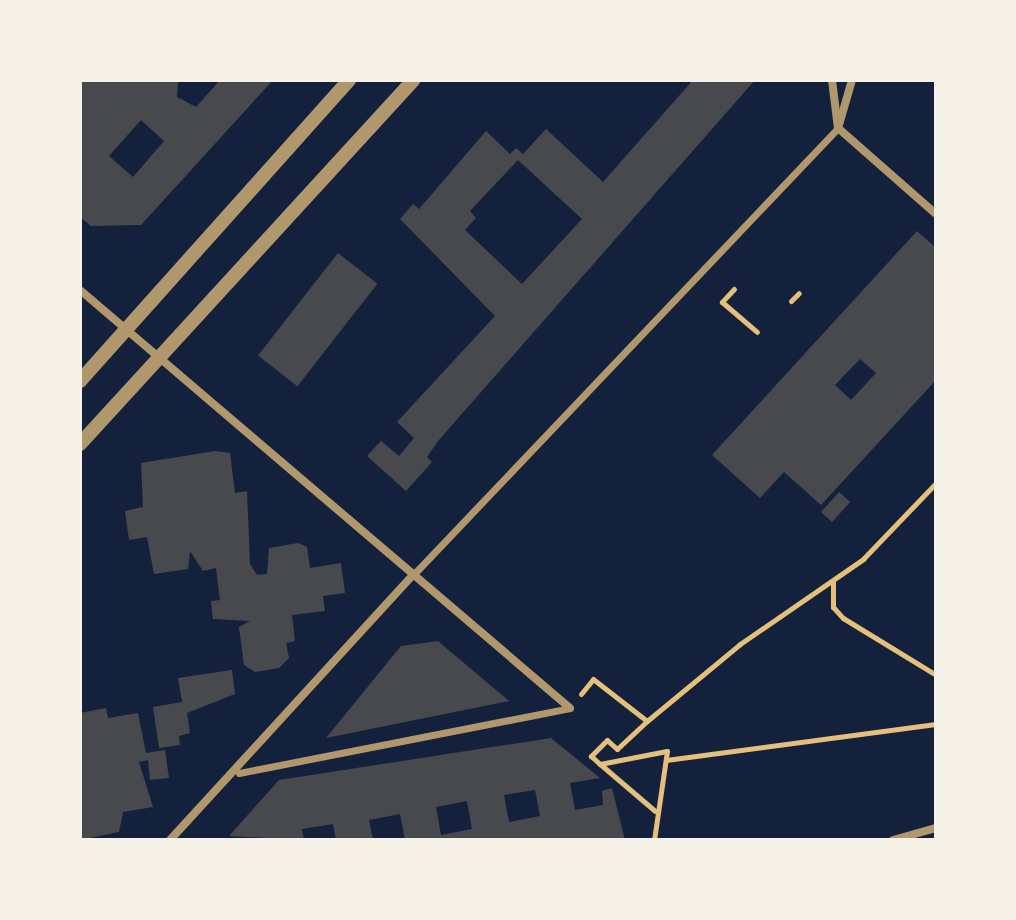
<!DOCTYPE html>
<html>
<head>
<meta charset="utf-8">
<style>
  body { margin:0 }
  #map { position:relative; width:1016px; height:920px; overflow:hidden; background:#14213d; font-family:Poppins,sans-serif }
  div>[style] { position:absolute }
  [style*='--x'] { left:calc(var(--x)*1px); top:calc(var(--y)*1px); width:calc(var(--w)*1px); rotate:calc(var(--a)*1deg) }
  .building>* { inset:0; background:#48494c; transform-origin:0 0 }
  .path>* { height:5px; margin:-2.5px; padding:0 2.5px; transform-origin:2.5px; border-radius:2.5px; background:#e5c07b }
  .pedestrian>* { height:7px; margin:-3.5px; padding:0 3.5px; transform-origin:3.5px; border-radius:3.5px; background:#b1986c }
  .minor>* { height:8px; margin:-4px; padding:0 4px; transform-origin:4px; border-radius:4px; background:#b1986c }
  .tertiary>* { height:14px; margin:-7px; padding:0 7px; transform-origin:7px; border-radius:7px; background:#b1986c }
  span { translate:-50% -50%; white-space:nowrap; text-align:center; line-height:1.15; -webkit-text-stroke:8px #f6f1e7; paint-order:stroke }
  .frame { position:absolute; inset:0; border:82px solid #f6f1e7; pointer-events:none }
</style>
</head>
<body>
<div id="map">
  <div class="building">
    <div style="clip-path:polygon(evenodd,80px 80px,178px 80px,177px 97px,196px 107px,220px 80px,273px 80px,141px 225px,91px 226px,80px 217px,80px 80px,141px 120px,164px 141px,133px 177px,109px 156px,141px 120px)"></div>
    <div style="clip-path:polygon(evenodd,693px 80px,755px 80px,438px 441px,427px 457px,432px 462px,406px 491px,367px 456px,381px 441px,399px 456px,414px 438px,397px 422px,495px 316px,400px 219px,413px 204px,419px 209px,486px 131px,510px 154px,516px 148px,523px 154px,546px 129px,603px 182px,693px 80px,518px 160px,582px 219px,522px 284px,465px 230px,476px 218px,470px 211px,518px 160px)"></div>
    <div style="clip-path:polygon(evenodd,917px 231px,936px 248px,936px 380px,821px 505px,784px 472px,760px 498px,712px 455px,917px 231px,860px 359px,876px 373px,851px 400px,835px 385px,860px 359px)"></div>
    <div style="left:338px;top:253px;width:50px;height:130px;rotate:38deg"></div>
    <div style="clip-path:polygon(215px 451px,230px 453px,235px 493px,247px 491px,250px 564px,257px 575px,267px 574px,269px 548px,298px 543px,307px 547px,310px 568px,341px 563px,345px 593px,323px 596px,325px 611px,292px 615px,295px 641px,286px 643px,289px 658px,279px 668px,255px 672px,244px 665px,239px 627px,250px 621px,213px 619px,211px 601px,220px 600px,216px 568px,203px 571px,190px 551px,188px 569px,154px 574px,147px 537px,129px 540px,125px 511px,143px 507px,141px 463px)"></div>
    <div style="left:839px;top:492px;width:15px;height:27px;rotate:42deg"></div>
    <div style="clip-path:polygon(438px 641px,509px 701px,326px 738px,401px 646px)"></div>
    <div style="clip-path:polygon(232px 670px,235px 694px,187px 713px,190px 733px,179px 736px,180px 745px,159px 748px,153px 707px,182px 702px,178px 678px)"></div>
    <div style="clip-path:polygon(106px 708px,108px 718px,138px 713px,146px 753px,165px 750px,169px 778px,150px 780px,148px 760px,139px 762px,153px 807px,123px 812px,119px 832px,80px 840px,80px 713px)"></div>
    <div style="clip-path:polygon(evenodd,551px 738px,600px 778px,570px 783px,575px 810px,603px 805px,602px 791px,612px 788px,625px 840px,405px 840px,400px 814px,369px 820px,373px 840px,336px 840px,333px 824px,302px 829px,304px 840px,229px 836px,279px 780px,551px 738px,535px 790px,540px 816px,509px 822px,504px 795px,535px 790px,551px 738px,467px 801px,472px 829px,441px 835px,436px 807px,467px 801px)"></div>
  </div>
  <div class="path">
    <div style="--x:734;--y:289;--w:18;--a:133"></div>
    <div style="--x:722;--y:302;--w:46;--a:40.6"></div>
    <div style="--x:791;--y:301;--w:11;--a:-45"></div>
    <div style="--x:833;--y:583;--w:24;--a:90"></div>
    <div style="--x:833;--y:607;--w:15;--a:48"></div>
    <div style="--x:843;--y:618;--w:109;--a:31.5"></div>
    <div style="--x:581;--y:694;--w:19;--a:-51"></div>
    <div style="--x:593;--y:679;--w:68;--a:37.9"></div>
    <div style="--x:647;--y:721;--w:41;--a:137"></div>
    <div style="--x:617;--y:749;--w:13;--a:-138"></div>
    <div style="--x:607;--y:740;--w:23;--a:135"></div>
    <div style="--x:591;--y:756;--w:12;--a:42"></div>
    <div style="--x:600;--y:764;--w:68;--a:-11"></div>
    <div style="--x:667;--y:751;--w:90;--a:98.3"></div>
    <div style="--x:647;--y:721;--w:121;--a:-39.6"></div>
    <div style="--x:740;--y:644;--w:150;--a:-34.6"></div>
    <div style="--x:863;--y:559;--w:105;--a:-46.2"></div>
    <div style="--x:666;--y:760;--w:272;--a:-7.6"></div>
    <div style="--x:600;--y:764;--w:72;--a:40.5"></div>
  </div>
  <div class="pedestrian">
    <div style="--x:413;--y:575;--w:617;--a:-46.45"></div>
    <div style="--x:239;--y:773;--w:337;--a:-11.1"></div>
  </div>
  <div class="minor">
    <div style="--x:832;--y:80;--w:48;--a:82.9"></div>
    <div style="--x:838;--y:128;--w:130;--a:41.3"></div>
    <div style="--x:839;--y:125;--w:47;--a:-73.9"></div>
    <div style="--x:80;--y:290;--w:644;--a:40.47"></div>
    <div style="--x:170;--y:840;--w:360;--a:-47.5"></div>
    <div style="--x:893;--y:840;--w:45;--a:-15.6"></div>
  </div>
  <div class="tertiary">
    <div style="--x:80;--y:381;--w:404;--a:-48.2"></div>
    <div style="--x:80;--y:444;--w:494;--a:-47.5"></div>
  </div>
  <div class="frame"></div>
</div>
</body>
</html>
